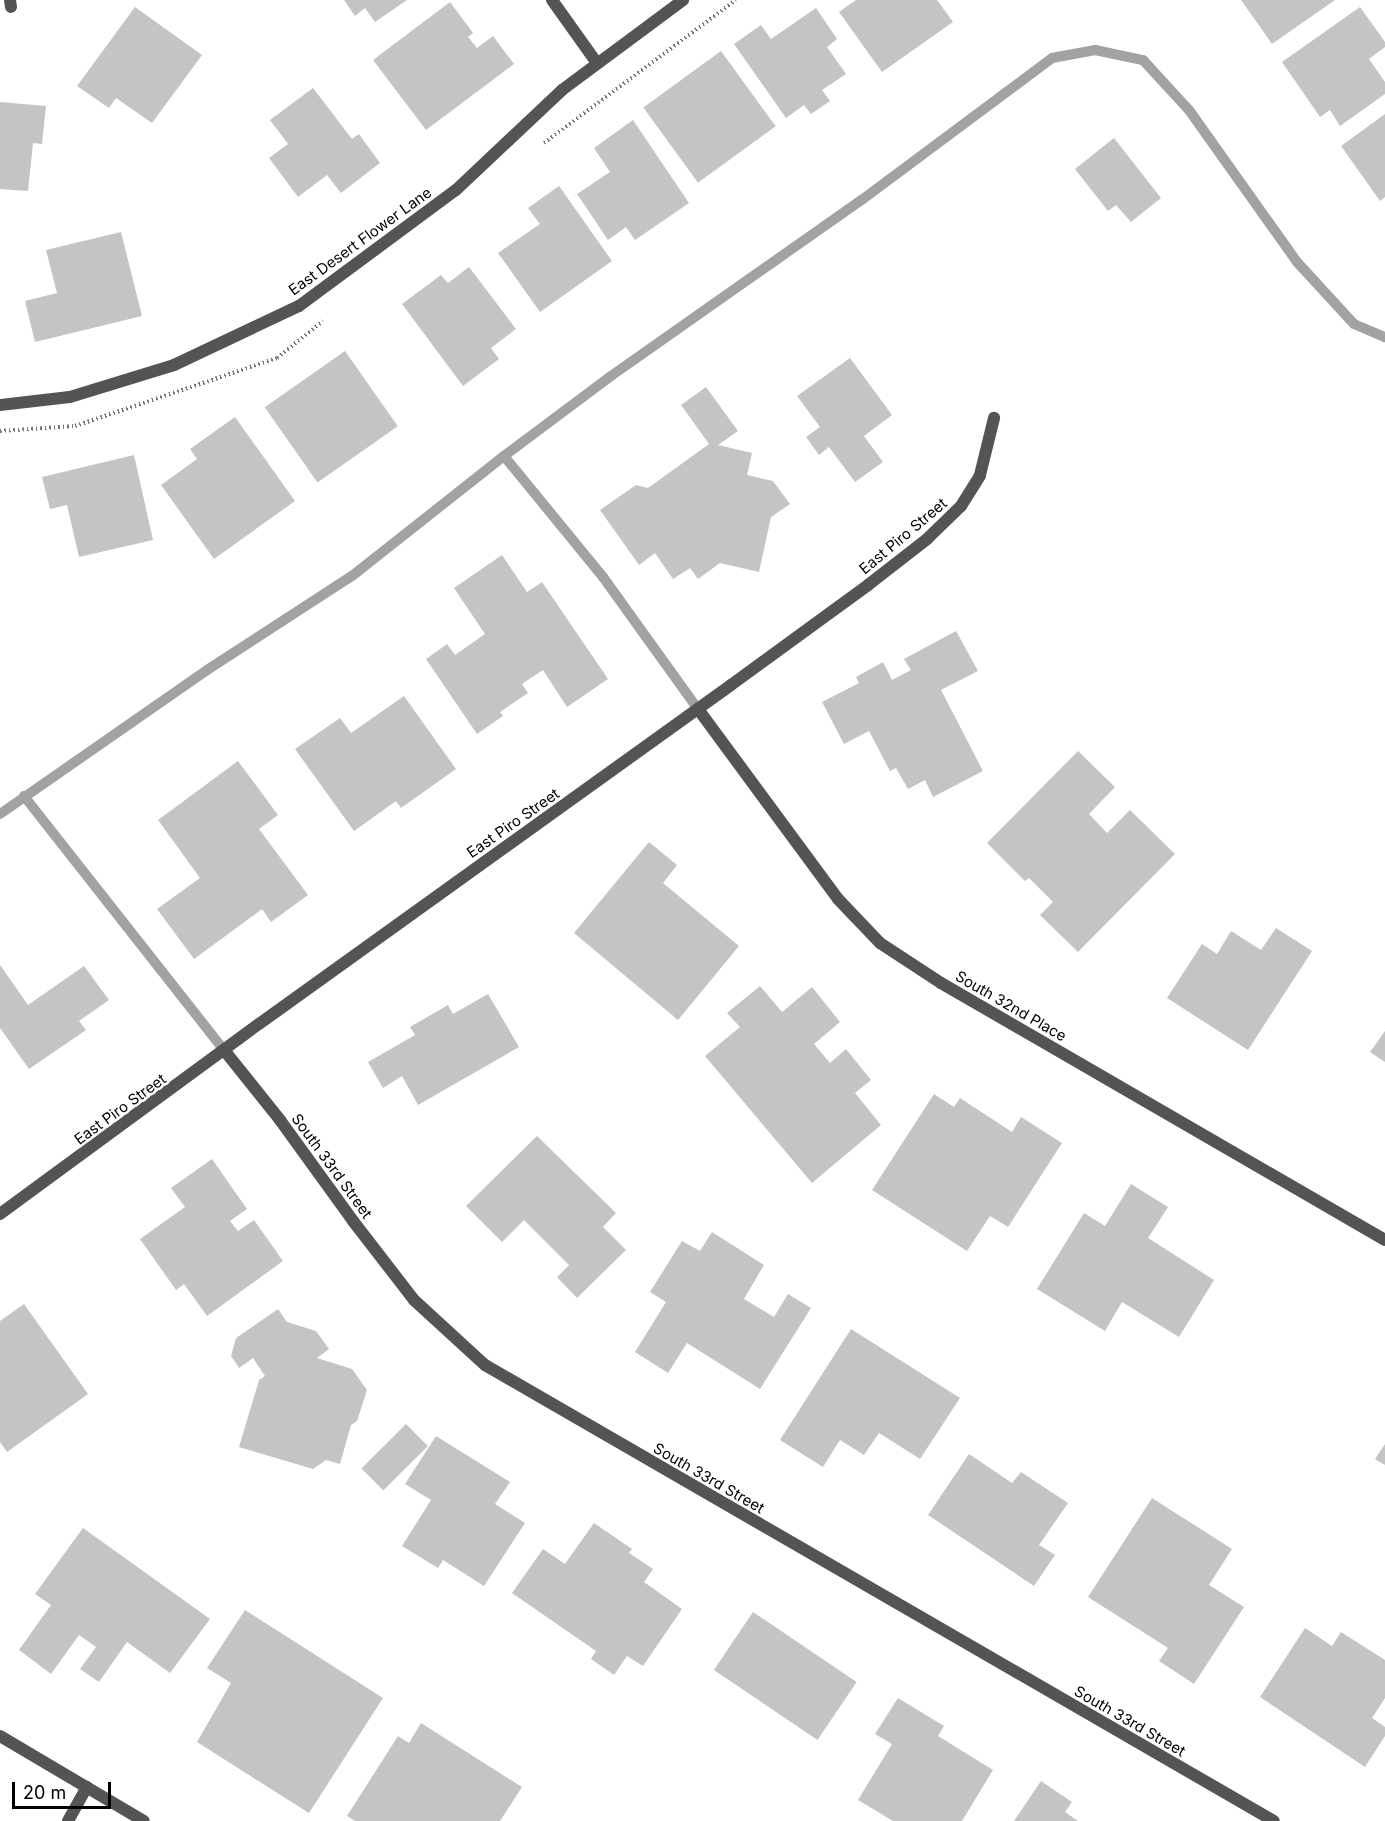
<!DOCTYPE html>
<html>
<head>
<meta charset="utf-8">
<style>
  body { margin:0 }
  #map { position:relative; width:1385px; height:1821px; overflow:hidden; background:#fff; font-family:Inter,sans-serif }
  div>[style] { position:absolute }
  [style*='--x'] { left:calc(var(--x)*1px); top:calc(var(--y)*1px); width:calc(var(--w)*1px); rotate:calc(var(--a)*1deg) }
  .stream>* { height:10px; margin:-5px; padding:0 5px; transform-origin:5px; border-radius:5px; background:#a2a2a2 }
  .building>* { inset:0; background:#c4c4c4; transform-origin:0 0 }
  .path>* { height:4px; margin-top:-2px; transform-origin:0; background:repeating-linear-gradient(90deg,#767676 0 1.5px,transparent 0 4.5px) }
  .street>* { height:12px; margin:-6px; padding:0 6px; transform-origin:6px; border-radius:6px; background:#545454 }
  span { translate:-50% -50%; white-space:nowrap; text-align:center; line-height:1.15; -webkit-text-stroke:5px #fff; paint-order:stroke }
  .street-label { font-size:15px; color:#000 }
  .scale { position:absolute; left:12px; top:1782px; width:99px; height:27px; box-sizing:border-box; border:3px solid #000; border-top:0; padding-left:8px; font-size:18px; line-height:21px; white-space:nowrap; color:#000; -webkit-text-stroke:4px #fff; paint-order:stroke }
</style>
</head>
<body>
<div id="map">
  <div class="stream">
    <div style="--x:504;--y:456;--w:156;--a:50.7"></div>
    <div style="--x:603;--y:577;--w:163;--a:54.3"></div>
    <div style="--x:24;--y:796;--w:323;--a:51.8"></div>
    <div style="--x:0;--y:814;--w:252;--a:-34.8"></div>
    <div style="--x:207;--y:670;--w:173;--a:-33"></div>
    <div style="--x:352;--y:576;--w:194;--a:-38.3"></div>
    <div style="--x:504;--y:456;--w:134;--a:-36.8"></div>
    <div style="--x:611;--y:376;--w:308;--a:-35.1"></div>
    <div style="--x:863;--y:199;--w:236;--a:-36.7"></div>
    <div style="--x:1052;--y:58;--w:44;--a:-10.5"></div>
    <div style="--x:1095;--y:50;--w:49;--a:11.8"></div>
    <div style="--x:1143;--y:60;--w:68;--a:47.4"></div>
    <div style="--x:1189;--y:110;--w:186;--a:54.6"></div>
    <div style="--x:1297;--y:262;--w:84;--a:47.4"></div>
    <div style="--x:1354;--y:324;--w:34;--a:23"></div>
  </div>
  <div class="building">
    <div style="clip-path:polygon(344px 0,407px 0,375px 22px,365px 8px,355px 16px)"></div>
    <div style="clip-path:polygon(856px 0,937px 0,953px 22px,882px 72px,839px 12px)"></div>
    <div style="clip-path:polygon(1241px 0,1335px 0,1272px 44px)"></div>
    <div style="clip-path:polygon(450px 2px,473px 33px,468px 37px,477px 48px,493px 36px,514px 64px,426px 130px,373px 60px)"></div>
    <div style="clip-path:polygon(135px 7px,202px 55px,152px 123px,116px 98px,109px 108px,77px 86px)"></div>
    <div style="clip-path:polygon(1360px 7px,1385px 42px,1385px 47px,1369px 59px,1385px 82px,1385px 94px,1340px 126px,1330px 110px,1320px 117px,1282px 62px)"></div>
    <div style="clip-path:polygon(816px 8px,837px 39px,827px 47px,846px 74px,822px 90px,830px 101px,811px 114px,804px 105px,786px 118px,734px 44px,761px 25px,771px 39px)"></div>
    <div style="left:721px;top:51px;width:93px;height:96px;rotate:54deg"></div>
    <div style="clip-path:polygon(313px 88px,352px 139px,359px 134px,380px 163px,341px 193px,327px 175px,298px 197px,269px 158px,288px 144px,270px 120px)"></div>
    <div style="clip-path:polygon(0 102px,46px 106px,42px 144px,33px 143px,28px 191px,0 189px)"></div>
    <div style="clip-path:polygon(1385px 114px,1385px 197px,1380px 201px,1341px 146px)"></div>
    <div style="clip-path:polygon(633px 120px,689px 203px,635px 240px,626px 227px,608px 240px,577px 194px,610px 172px,594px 148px)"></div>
    <div style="clip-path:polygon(1114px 138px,1161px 198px,1131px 222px,1116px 205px,1108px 211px,1075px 169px)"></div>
    <div style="clip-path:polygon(559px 186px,612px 261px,540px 312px,498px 253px,540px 224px,528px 208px)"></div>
    <div style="clip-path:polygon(121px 232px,142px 316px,35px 342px,25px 301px,57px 293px,46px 250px)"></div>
    <div style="clip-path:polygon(469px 267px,516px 329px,491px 348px,499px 359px,463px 386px,402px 304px,441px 275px,448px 283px)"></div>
    <div style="left:345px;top:351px;width:92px;height:98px;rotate:55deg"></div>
    <div style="clip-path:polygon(850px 358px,892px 415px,864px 436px,883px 462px,855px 482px,829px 447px,819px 455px,806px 437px,820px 427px,797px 396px)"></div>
    <div style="clip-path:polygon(706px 387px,738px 431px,718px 445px,752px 453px,747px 475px,773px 481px,790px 504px,771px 517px,759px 572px,720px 563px,698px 579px,690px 568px,673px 579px,655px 553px,639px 565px,600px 510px,636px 485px,648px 488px,709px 444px,681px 405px)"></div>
    <div style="clip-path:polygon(235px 417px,295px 501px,214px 559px,161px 485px,197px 459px,190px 449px)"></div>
    <div style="clip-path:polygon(134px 455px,153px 540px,79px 557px,67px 505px,50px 509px,42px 477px)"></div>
    <div style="clip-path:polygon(502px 555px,527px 592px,542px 582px,608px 679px,567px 707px,543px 670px,522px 684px,528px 693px,500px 712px,503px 716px,477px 734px,426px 659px,447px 644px,455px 655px,485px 634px,454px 588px)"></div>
    <div style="clip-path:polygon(956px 631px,978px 671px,941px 690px,983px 771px,933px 797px,925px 780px,908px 789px,896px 768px,890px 771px,869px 731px,844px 744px,822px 702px,859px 683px,856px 677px,883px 662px,892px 680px,911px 670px,904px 659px)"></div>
    <div style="clip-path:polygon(404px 696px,456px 769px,401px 808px,396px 801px,354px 831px,295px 749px,340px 718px,351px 733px)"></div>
    <div style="clip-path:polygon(1078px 751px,1115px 787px,1089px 814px,1107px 833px,1130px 810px,1175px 854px,1078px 952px,1040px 915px,1053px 902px,1029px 878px,1025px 881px,987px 843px)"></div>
    <div style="clip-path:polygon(238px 761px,278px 815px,259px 829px,308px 895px,271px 922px,262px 909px,194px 959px,157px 909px,200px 878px,158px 820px)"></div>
    <div style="clip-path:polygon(649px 842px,677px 865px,663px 883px,739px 946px,678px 1020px,574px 933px)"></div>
    <div style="clip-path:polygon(1276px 928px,1312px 951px,1248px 1050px,1167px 998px,1202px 944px,1217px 954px,1231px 931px,1261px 950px)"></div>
    <div style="clip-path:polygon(0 965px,28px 1005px,84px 966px,109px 1000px,79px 1021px,86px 1030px,29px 1069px,0 1028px)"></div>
    <div style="clip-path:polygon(760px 986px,782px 1012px,812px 987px,840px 1022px,814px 1044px,830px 1063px,846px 1049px,871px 1080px,855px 1093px,881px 1125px,812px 1183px,705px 1056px,740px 1027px,727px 1013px)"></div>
    <div style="clip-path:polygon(488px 994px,519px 1047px,418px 1105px,402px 1076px,383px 1088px,368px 1062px,415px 1035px,410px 1027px,448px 1005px,453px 1014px)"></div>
    <div style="clip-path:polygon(1385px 1031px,1385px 1062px,1370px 1052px)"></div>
    <div style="clip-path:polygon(934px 1094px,954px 1107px,960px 1098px,1012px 1132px,1021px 1117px,1062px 1143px,1008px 1227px,990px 1216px,967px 1251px,872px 1190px)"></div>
    <div style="clip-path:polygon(537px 1136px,616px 1213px,603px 1227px,626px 1250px,577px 1298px,557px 1277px,569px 1265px,524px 1220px,502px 1242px,466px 1206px)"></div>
    <div style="clip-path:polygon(212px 1159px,247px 1209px,230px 1221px,238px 1231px,254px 1220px,283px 1261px,207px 1316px,184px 1284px,176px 1290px,140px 1239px,185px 1207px,171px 1188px)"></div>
    <div style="clip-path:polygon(1131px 1184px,1168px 1207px,1148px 1238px,1214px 1280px,1179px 1337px,1122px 1302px,1105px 1331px,1037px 1289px,1084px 1213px,1105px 1226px)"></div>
    <div style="clip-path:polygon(712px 1232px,764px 1265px,744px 1299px,774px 1317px,788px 1294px,811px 1308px,760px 1389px,687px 1343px,668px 1373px,635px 1352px,666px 1302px,650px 1292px,682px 1241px,700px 1251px)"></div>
    <div style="clip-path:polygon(24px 1304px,88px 1394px,7px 1452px,0 1442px,0 1321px)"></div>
    <div style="clip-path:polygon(278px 1309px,287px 1322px,316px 1331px,329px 1349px,317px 1358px,352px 1369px,367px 1390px,357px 1421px,351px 1425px,340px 1464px,326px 1460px,313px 1469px,239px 1447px,259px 1380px,265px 1376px,253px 1358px,239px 1368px,231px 1356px,236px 1338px)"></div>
    <div style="clip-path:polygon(851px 1329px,960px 1398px,920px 1459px,879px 1433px,864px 1455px,840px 1440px,823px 1467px,780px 1440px)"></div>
    <div style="left:406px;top:1424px;width:31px;height:63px;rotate:45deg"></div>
    <div style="clip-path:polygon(436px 1436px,510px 1482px,495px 1504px,525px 1523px,484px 1586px,443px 1560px,438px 1568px,402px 1546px,431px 1500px,405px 1484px)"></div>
    <div style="clip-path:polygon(1385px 1444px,1385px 1465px,1375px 1459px)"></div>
    <div style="clip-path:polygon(969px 1454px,1012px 1483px,1021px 1472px,1068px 1503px,1039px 1545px,1055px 1555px,1034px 1586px,928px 1515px)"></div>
    <div style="clip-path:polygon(1152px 1498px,1232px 1549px,1209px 1585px,1244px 1607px,1194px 1684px,1159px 1661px,1168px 1648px,1088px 1597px)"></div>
    <div style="clip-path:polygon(594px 1523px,632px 1549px,629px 1553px,653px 1569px,644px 1582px,682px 1609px,643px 1666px,627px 1656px,614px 1675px,591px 1659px,596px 1651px,512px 1593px,543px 1549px,565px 1564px)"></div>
    <div style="clip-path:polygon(83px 1528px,210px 1619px,170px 1673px,127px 1642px,99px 1682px,80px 1669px,96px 1647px,79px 1635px,51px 1674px,19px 1650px,51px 1605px,35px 1594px)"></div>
    <div style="clip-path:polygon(245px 1610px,383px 1698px,309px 1813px,197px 1742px,231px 1683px,207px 1668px)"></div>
    <div style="left:753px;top:1612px;width:125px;height:70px;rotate:34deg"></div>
    <div style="clip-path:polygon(1305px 1628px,1332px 1646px,1341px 1632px,1385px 1660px,1385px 1698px,1372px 1718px,1385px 1727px,1385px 1736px,1365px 1767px,1260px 1697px)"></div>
    <div style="clip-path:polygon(898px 1698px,944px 1726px,938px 1736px,993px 1770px,962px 1821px,893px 1821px,858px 1800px,892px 1744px,875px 1734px)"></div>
    <div style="clip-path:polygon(421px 1723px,522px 1787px,500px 1821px,355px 1821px,347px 1816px,398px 1736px,409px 1743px)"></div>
    <div style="clip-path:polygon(1041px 1781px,1072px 1802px,1065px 1812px,1078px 1821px,1014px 1821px)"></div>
  </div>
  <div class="path">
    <div style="--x:544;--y:143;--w:239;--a:-36.7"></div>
    <div style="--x:0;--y:431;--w:75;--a:-3.8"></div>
    <div style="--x:75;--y:426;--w:213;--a:-18.6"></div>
    <div style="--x:277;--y:358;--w:59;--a:-38.8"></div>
  </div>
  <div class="street">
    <div style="--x:10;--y:0;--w:7;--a:82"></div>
    <div style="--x:552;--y:0;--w:77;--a:54.5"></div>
    <div style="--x:0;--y:405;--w:70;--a:-6.5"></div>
    <div style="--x:70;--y:397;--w:109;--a:-17.1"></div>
    <div style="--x:174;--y:365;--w:138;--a:-25.3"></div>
    <div style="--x:299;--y:306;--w:195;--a:-36.5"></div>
    <div style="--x:456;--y:190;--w:146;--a:-43.3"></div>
    <div style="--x:562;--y:90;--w:151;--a:-36.6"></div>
    <div style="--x:698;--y:709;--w:236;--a:53.6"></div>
    <div style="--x:838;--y:899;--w:61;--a:46.3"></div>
    <div style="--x:880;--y:943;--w:73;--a:33.3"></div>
    <div style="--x:941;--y:983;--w:513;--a:30.06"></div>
    <div style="--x:224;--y:1050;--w:90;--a:51.3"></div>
    <div style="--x:280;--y:1120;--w:125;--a:54.1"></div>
    <div style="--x:353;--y:1221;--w:100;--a:52.3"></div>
    <div style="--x:414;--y:1300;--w:96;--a:42.5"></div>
    <div style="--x:485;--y:1365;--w:911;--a:30.03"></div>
    <div style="--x:0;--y:1214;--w:321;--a:-36.3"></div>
    <div style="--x:259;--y:1024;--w:581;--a:-35.69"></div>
    <div style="--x:731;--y:685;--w:170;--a:-36.1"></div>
    <div style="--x:868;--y:585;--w:75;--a:-37.9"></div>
    <div style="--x:927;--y:539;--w:47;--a:-44.1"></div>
    <div style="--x:961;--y:506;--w:36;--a:-58"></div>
    <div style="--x:980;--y:475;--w:59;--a:-76.2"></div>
    <div style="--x:0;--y:1736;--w:167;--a:30.6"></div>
    <div style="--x:68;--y:1821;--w:39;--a:-61"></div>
  </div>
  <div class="street-label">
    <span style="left:360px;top:241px;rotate:-36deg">East Desert Flower Lane</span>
    <span style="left:903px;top:536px;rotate:-40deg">East Piro Street</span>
    <span style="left:513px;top:823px;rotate:-35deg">East Piro Street</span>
    <span style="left:1011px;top:1006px;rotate:30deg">South 32nd Place</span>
    <span style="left:120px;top:1109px;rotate:-36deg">East Piro Street</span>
    <span style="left:332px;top:1166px;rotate:54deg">South 33rd Street</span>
    <span style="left:709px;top:1478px;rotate:30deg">South 33rd Street</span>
    <span style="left:1130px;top:1721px;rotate:30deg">South 33rd Street</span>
  </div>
  <div class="scale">20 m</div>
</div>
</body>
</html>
